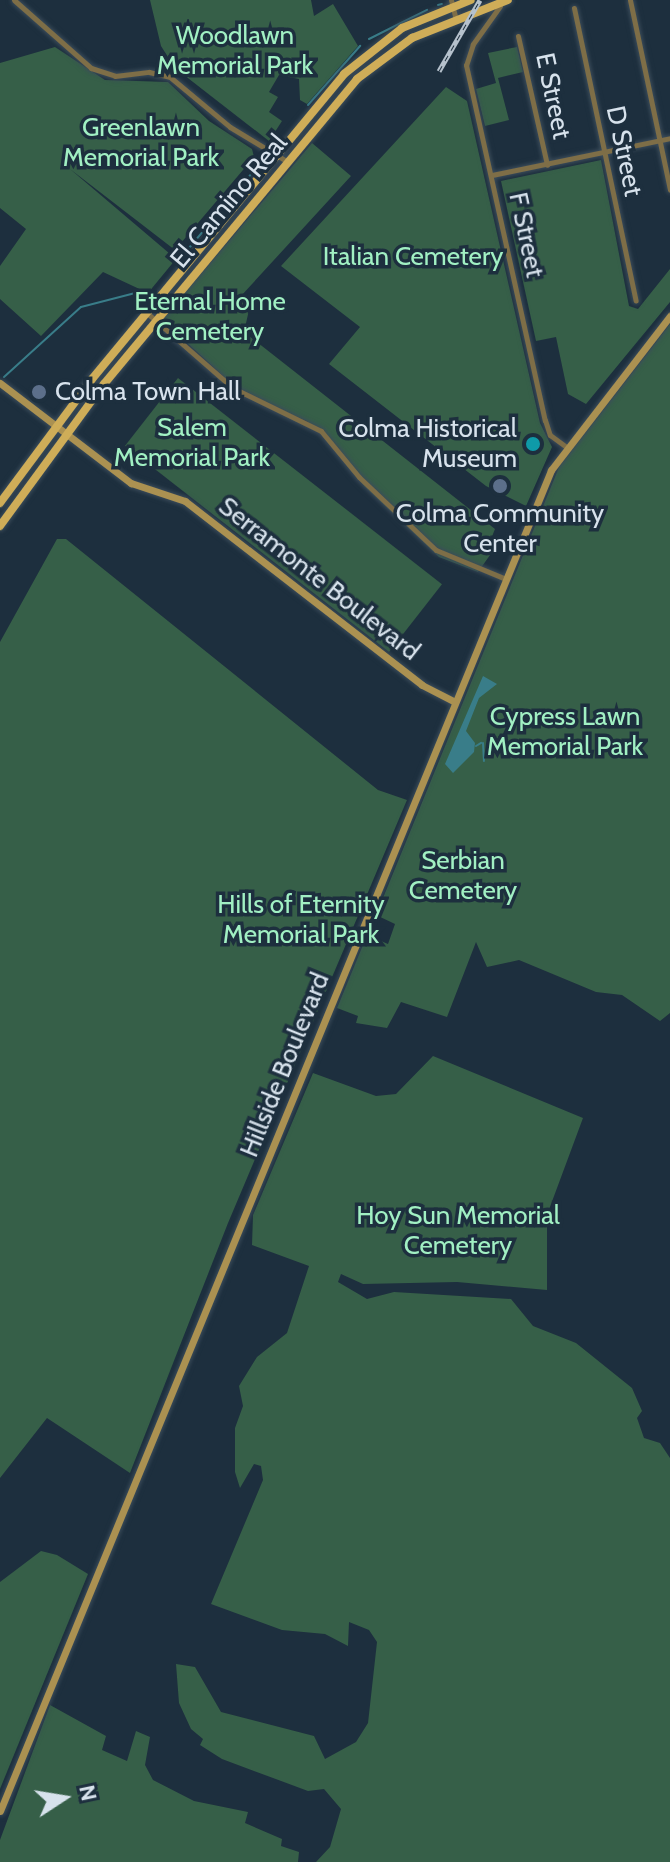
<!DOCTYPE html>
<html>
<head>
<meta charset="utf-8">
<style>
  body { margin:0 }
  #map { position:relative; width:670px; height:1862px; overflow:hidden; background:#1d2f3e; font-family:Cabin,sans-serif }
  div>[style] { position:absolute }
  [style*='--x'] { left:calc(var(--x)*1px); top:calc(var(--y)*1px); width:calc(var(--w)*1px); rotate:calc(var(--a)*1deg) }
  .green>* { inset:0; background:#365f48; transform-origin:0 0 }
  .water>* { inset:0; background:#397d89 }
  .stream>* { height:2px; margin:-1px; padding:0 1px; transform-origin:1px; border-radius:1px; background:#397d89 }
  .roads { filter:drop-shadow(0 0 2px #3b4c5a) drop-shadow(0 0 2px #3b4c5a) }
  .street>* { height:5px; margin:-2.5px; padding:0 2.5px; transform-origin:2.5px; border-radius:2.5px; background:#7e6e47 }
  .secondary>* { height:7px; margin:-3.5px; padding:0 3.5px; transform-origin:3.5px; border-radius:3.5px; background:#ab9151 }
  .primary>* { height:8px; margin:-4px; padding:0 4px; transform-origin:4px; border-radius:4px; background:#cfad58 }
  .rail>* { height:5px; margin-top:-2.5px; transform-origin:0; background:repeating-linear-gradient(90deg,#1d2f3e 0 6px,#b5c1cc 0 12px); box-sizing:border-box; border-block:2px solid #b5c1cc }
  .dots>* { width:22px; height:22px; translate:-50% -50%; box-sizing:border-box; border:4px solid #1d2f3e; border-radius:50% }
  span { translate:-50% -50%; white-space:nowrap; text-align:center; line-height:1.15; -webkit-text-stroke:7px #1d2f3e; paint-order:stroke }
  .park-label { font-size:26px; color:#a1f0c3 }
  .street-label { font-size:26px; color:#d7e2ec }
  .poi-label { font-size:26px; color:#d7e2ec }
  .left { translate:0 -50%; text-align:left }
  .right { translate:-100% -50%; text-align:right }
  .north { position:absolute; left:24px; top:1758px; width:80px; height:80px; -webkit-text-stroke:6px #1d2f3e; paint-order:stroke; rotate:78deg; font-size:22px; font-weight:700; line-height:32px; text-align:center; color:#d7e2ec }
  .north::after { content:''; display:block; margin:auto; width:28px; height:36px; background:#d7e2ec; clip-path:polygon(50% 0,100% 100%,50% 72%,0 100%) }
</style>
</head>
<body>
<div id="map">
  <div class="green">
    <div style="clip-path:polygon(150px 0,311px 0,314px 16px,333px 4px,358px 46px,307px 104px,300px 100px,299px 79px,279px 75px,269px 92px,278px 97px,269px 112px,282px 121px,269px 141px,175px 68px,161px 46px)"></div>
    <div style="clip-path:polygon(55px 47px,105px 80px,168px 82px,209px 121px,252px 149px,254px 157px,175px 250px,70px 169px,176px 259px,148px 293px,103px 272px,41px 336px,0 299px,0 266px,26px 229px,0 208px,0 63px)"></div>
    <div style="clip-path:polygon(517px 47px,523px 72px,498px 78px,509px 120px,485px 126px,476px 89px,496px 83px,488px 53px)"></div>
    <div style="clip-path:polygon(446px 87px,467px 101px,540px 423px,552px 447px,526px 506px,486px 486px,329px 364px,360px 327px,281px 266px)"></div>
    <div style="clip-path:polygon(312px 143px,351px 176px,241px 296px,249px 310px,244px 332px,495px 529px,489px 544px,495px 548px,478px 572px,439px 557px,364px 486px,335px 446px,307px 421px,243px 394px,162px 320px)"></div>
    <div style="clip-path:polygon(601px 160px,629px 306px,638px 309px,670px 269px,670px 302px,586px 404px,568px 394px,556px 337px,536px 341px,501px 181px)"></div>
    <div style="clip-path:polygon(670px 324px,670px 1013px,660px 1021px,622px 995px,596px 992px,519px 960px,487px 967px,476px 942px,447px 1017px,401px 1002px,387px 1028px,356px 1023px,358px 1016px,337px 1008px,367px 935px,388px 944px,395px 924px,376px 915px,559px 467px)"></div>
    <div style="left:178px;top:378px;width:335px;height:86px;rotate:38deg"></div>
    <div style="clip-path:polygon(57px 539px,66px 539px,378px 790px,407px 800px,228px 1223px,130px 1473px,47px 1418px,0 1478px,0 642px)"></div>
    <div style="clip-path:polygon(433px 1056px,583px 1118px,547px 1215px,547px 1290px,457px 1282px,363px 1284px,341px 1274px,338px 1282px,367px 1299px,394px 1292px,511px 1299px,533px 1326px,576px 1343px,632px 1388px,642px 1411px,637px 1418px,644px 1438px,660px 1443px,670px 1458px,670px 1862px,316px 1862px,330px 1847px,341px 1809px,324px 1789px,308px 1791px,222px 1759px,200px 1745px,203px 1739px,191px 1729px,179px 1703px,176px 1664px,195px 1667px,221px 1712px,314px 1736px,325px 1759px,356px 1742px,368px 1723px,377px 1642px,369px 1630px,349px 1622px,348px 1646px,325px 1634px,282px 1630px,211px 1604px,263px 1480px,261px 1466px,254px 1464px,240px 1488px,235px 1472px,235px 1428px,243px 1406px,239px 1386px,257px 1357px,287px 1333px,309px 1266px,252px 1245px,253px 1215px,313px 1073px,376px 1096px,396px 1094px)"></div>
    <div style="clip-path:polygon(41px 1551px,57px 1555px,88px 1574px,0 1789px,0 1582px)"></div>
    <div style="clip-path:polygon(50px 1705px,106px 1736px,102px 1750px,127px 1761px,136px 1731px,150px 1737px,145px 1765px,153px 1780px,194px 1801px,248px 1812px,245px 1823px,282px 1839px,281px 1846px,299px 1852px,298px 1862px,0 1862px,0 1840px)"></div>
  </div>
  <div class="water">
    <div style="clip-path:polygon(483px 676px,497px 684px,479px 698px,466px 731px,475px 743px,474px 752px,453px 773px,445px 764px)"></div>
  </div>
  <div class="stream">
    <div style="--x:438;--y:5;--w:4;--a:-14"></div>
    <div style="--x:369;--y:39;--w:65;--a:-26.6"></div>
    <div style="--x:308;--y:105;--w:79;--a:-48.6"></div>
    <div style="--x:184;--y:254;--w:123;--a:-50"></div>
    <div style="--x:4;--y:377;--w:104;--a:-42.3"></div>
    <div style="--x:81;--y:307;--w:64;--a:-14.5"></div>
    <div style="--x:483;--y:743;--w:18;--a:87"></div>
    <div style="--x:476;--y:746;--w:6;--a:-31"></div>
  </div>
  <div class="roads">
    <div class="street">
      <div style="--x:14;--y:0;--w:103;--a:41.4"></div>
      <div style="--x:91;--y:68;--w:25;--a:18"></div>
      <div style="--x:115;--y:76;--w:34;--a:-7"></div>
      <div style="--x:149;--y:72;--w:22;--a:13"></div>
      <div style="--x:170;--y:77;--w:78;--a:39.8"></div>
      <div style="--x:230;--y:127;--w:68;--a:31.1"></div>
      <div style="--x:451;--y:0;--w:21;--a:76"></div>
      <div style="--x:630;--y:0;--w:194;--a:78.1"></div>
      <div style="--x:500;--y:6;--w:47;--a:125.4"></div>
      <div style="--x:473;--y:44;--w:22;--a:108"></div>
      <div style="--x:466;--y:65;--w:364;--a:77.5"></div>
      <div style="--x:545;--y:420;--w:16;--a:72"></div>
      <div style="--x:550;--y:435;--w:19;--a:36"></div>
      <div style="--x:574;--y:8;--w:299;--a:78.1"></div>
      <div style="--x:518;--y:36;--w:132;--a:77.3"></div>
      <div style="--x:492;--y:175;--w:182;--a:-11.7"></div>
      <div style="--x:147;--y:313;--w:114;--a:41.1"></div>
      <div style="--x:233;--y:388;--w:98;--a:26"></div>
      <div style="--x:321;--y:431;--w:60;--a:50.4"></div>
      <div style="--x:359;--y:477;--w:106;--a:43.5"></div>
      <div style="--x:436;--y:550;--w:76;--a:22.5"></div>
    </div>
    <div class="secondary">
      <div style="--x:0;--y:383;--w:165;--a:37.4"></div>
      <div style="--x:131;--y:483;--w:57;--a:18.4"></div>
      <div style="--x:185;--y:501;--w:300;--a:37.8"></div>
      <div style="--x:422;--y:685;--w:37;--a:27"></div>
      <div style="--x:0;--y:1811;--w:1450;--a:-67.66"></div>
      <div style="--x:551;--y:470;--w:195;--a:-52.3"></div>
    </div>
    <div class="primary">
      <div style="--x:0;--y:503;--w:154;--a:-53.4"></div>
      <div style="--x:92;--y:379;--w:396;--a:-50.4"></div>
      <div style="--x:344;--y:74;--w:74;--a:-38.4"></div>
      <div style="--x:402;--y:28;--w:74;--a:-22.1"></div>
      <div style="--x:0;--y:526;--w:176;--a:-53.8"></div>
      <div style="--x:104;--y:384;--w:396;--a:-50.3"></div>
      <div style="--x:357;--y:79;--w:69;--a:-36.7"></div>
      <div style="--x:412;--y:38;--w:103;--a:-21.6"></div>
    </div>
  </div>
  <div class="rail">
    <div style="--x:439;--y:71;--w:82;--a:-60"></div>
  </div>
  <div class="dots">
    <div style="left:39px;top:392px;background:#5c6f8a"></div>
    <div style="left:533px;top:444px;background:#0f9aa8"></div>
    <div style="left:500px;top:486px;background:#5c6f8a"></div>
  </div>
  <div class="park-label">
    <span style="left:235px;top:51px">Woodlawn<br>Memorial Park</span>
    <span style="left:141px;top:143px">Greenlawn<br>Memorial Park</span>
    <span style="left:413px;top:257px">Italian Cemetery</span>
    <span style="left:210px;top:317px">Eternal Home<br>Cemetery</span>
    <span style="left:192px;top:443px">Salem<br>Memorial Park</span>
    <span style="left:565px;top:732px">Cypress Lawn<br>Memorial Park</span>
    <span style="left:463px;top:876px">Serbian<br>Cemetery</span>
    <span style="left:301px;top:920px">Hills of Eternity<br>Memorial Park</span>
    <span style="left:458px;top:1231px">Hoy Sun Memorial<br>Cemetery</span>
  </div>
  <div class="street-label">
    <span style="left:553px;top:96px;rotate:78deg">E Street</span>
    <span style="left:624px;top:151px;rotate:78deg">D Street</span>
    <span style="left:229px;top:201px;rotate:-50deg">El Camino Real</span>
    <span style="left:526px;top:235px;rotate:78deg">F Street</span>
    <span style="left:319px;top:579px;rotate:38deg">Serramonte Boulevard</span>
    <span style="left:285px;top:1065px;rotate:-68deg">Hillside Boulevard</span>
  </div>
  <div class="poi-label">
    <span class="left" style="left:55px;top:392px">Colma Town Hall</span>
    <span class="right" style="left:517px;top:444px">Colma Historical<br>Museum</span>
    <span style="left:500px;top:529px">Colma Community<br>Center</span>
  </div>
  <div class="north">N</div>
</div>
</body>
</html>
